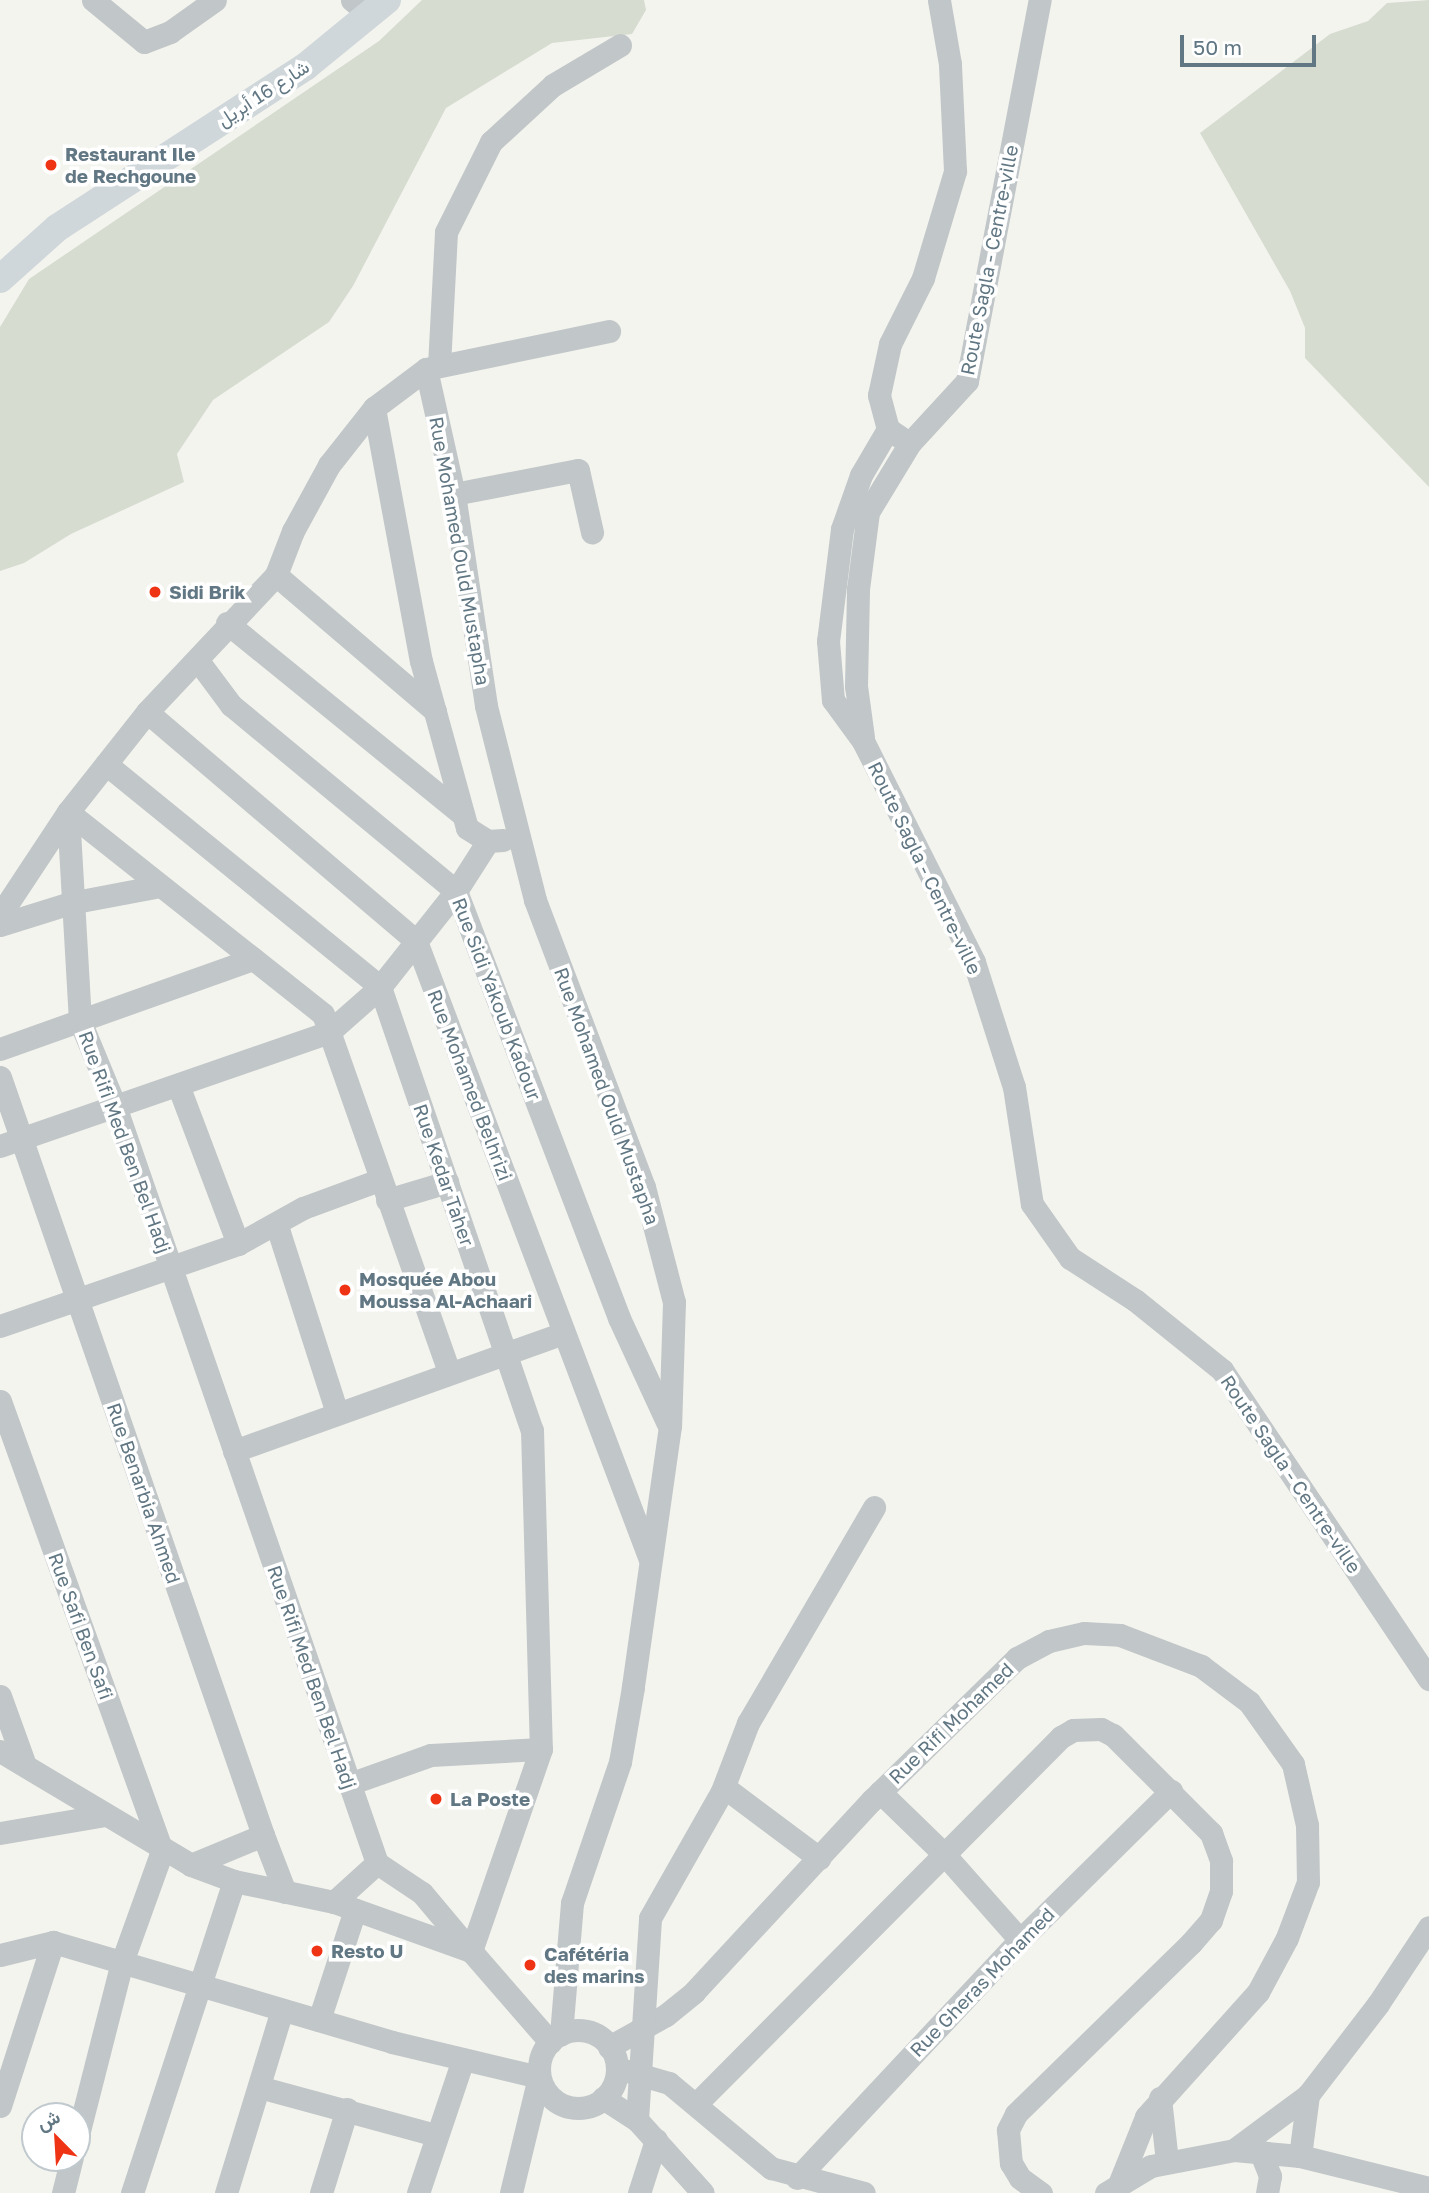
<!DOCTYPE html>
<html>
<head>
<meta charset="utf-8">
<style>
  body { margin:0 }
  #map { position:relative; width:1429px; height:2193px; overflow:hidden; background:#f4f4ef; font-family:"Golos Text",Vazirmatn,sans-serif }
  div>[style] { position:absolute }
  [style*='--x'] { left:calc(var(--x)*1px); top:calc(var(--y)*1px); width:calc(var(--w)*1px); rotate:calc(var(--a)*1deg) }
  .green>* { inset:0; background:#d6dcd0 }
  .minor>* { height:23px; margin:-11.5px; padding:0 11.5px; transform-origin:11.5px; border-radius:11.5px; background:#c1c6c8 }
  .minor>.ring { margin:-11.5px; padding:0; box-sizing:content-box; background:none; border:23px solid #c1c6c8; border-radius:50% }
  .major>* { height:28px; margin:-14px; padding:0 14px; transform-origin:14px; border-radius:14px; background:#d0d7da }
  .dots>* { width:19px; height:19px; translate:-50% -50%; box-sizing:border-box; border:4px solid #fff; border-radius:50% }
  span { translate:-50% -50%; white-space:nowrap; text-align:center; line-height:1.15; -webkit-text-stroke:7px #fff; paint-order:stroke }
  .street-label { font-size:19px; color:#617783 }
  .poi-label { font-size:19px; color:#617783; font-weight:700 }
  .left { translate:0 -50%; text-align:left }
  .north { position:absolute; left:21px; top:2102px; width:70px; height:70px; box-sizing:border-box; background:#fff; border:2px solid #c0c9cd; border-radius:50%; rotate:336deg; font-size:19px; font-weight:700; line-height:28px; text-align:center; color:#617783 }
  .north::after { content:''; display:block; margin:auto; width:24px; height:32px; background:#ef3315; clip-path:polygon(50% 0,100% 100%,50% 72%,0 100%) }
  .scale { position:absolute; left:1180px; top:35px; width:136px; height:32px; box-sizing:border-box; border:4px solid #617783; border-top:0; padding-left:9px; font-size:21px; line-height:24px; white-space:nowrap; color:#617783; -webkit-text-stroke:5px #fff; paint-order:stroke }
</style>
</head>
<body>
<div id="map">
  <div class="green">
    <div style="clip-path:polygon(422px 0,644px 0,646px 10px,632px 34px,552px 43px,446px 108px,353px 286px,329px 322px,213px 400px,177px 454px,184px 482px,71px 534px,24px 563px,0 571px,0 327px,29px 279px,379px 41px)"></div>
    <div style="clip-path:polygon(1429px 0,1429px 487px,1305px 358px,1305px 328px,1290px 291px,1200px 133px,1330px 34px,1368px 21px,1387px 3px)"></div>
  </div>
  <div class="minor">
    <div style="--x:93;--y:0;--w:66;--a:39.5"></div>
    <div style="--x:144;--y:42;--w:28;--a:-21"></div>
    <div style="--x:170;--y:32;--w:55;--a:-35.4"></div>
    <div style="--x:352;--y:0;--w:23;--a:40"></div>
    <div style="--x:439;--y:366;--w:134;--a:-87"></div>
    <div style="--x:446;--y:232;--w:101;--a:-63.4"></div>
    <div style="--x:491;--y:142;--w:84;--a:-42.6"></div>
    <div style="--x:553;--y:85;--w:78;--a:-30.8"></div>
    <div style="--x:426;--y:369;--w:128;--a:77.4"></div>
    <div style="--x:454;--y:494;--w:214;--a:81.4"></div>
    <div style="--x:486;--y:706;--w:200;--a:75.8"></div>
    <div style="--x:535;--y:900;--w:307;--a:69.2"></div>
    <div style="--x:644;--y:1187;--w:119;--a:75.4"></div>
    <div style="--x:674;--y:1302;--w:124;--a:91.8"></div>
    <div style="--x:670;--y:1426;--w:264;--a:98.1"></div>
    <div style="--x:633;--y:1687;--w:76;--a:99.8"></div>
    <div style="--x:620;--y:1762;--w:149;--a:108.8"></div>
    <div style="--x:572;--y:1903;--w:132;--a:94.8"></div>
    <div style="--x:374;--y:408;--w:257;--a:79.5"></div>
    <div style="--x:421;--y:661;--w:173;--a:74.6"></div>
    <div style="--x:467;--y:828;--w:25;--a:32"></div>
    <div style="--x:488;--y:841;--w:15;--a:-4"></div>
    <div style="--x:888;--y:429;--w:53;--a:120.4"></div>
    <div style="--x:861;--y:475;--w:57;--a:109.4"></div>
    <div style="--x:842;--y:529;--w:113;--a:97.1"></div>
    <div style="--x:828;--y:641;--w:59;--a:85.2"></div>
    <div style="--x:833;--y:700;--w:51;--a:53.8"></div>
    <div style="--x:863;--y:741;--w:247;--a:63.3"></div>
    <div style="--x:974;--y:962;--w:131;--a:72.3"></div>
    <div style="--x:1014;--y:1087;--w:118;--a:81.3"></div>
    <div style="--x:1032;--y:1204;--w:66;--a:54.9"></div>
    <div style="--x:1070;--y:1258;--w:77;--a:32.9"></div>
    <div style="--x:1135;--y:1300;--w:112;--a:38.8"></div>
    <div style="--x:1222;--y:1370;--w:372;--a:56.2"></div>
    <div style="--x:900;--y:437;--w:14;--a:-146"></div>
    <div style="--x:888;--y:429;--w:35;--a:-105"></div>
    <div style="--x:879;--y:395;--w:52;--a:-77.8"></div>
    <div style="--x:890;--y:344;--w:74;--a:-63.4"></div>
    <div style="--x:923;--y:278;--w:112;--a:-73.3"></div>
    <div style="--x:955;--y:171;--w:107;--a:-92.7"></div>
    <div style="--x:950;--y:64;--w:65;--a:-99.8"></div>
    <div style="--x:454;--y:494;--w:126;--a:-11"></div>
    <div style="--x:578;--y:470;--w:64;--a:77.3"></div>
    <div style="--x:276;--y:575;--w:209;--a:40.5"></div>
    <div style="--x:227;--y:623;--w:304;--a:39.1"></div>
    <div style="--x:199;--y:662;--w:54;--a:53.3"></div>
    <div style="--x:231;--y:705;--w:292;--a:39.6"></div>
    <div style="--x:456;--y:891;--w:457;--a:69.1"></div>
    <div style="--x:619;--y:1318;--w:115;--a:65.2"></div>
    <div style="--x:147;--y:712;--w:353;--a:40.4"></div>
    <div style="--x:416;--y:941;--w:659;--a:69.28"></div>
    <div style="--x:863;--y:737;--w:51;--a:-97.8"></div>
    <div style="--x:856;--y:686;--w:97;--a:-88.8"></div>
    <div style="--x:858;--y:589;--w:78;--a:-82.6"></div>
    <div style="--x:868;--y:512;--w:81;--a:-58.7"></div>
    <div style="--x:910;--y:443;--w:84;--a:-47.4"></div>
    <div style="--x:967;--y:381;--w:388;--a:-79.2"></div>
    <div style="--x:106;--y:764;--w:353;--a:39.1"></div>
    <div style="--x:380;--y:987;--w:468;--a:71.1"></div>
    <div style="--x:532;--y:1430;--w:319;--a:88.4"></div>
    <div style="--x:541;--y:1749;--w:214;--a:109.1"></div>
    <div style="--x:0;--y:915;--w:123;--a:-56.6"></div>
    <div style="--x:68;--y:812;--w:325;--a:38.4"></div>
    <div style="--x:323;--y:1014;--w:380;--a:70.6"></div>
    <div style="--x:0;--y:925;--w:73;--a:-17.4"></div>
    <div style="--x:70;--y:903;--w:92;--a:-10.7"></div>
    <div style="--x:0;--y:1049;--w:269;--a:-19.6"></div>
    <div style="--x:0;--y:1077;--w:802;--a:70.86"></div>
    <div style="--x:263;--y:1835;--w:78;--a:157.4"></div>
    <div style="--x:178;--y:1085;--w:170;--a:69.3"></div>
    <div style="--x:0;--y:1146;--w:348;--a:-19.1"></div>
    <div style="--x:329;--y:1032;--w:68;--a:-41.4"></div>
    <div style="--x:380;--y:987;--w:122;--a:-51.6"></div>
    <div style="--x:456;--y:891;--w:59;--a:-57.4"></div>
    <div style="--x:387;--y:1200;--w:63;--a:-16.7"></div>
    <div style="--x:277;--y:1226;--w:196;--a:72.2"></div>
    <div style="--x:0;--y:1326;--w:252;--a:-19"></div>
    <div style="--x:238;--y:1244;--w:74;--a:-29"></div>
    <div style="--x:303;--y:1208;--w:81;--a:-20.2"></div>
    <div style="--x:0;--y:1401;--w:478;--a:70.2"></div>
    <div style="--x:162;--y:1851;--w:118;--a:109.8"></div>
    <div style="--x:122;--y:1962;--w:183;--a:104.3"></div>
    <div style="--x:234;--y:1451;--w:350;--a:-19.7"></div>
    <div style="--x:0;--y:1696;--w:73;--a:70.1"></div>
    <div style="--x:0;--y:1751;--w:222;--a:30.8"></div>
    <div style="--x:191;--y:1865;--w:46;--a:20.4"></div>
    <div style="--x:234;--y:1881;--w:102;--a:11.9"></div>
    <div style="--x:334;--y:1902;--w:145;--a:19.7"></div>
    <div style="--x:471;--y:1951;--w:121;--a:49"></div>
    <div style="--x:349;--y:1784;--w:87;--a:-19.5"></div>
    <div style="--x:431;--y:1755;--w:110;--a:-3.1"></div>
    <div style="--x:724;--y:1787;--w:119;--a:36.8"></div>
    <div style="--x:880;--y:1792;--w:89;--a:44.1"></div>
    <div style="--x:944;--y:1854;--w:115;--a:48.5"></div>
    <div style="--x:0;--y:1833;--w:107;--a:-9.7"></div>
    <div style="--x:263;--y:1835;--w:61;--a:68.9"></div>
    <div style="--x:377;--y:1863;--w:54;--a:33.7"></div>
    <div style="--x:422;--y:1893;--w:73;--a:50"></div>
    <div style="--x:334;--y:1902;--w:58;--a:-42.2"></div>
    <div style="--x:377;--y:1863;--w:801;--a:-109.09"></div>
    <div style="--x:115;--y:1106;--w:92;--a:-112.4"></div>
    <div style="--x:80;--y:1021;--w:209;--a:-93.3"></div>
    <div style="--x:68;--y:812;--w:127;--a:-51.7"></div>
    <div style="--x:147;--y:712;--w:188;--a:-46.7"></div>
    <div style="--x:276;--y:575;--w:47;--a:-68.9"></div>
    <div style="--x:293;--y:531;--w:75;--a:-61.4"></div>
    <div style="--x:329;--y:465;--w:73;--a:-51.7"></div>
    <div style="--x:374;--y:408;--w:65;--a:-36.9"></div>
    <div style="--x:426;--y:369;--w:187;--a:-11.7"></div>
    <div style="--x:0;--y:1955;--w:55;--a:-13.8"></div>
    <div style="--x:53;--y:1942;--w:353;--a:16.4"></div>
    <div style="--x:392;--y:2042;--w:151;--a:13.4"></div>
    <div style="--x:539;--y:2077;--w:119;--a:103.6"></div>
    <div style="--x:319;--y:2020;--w:116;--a:-71.9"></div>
    <div class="ring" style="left:539px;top:2030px;width:55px;height:55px"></div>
    <div style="--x:609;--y:2047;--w:65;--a:-29.3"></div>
    <div style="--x:666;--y:2015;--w:36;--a:-39"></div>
    <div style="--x:694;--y:1992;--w:262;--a:-47.2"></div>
    <div style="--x:872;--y:1800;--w:203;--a:-44.4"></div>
    <div style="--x:1017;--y:1658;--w:36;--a:-28"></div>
    <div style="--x:1049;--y:1641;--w:36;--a:-13"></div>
    <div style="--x:1084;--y:1633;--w:36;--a:3"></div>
    <div style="--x:1120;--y:1635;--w:87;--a:20.9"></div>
    <div style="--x:1201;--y:1666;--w:60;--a:36.9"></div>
    <div style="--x:1249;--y:1702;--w:76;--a:54.6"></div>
    <div style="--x:1293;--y:1764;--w:63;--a:77.1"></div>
    <div style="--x:1307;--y:1825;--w:57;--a:89"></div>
    <div style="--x:1308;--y:1882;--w:60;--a:110.6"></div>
    <div style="--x:1287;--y:1938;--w:61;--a:118.2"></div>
    <div style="--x:1258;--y:1992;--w:168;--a:131.9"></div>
    <div style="--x:1146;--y:2117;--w:72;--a:111.9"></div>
    <div style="--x:617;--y:2068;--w:54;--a:16.1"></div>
    <div style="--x:669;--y:2083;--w:133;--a:39.8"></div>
    <div style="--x:771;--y:2168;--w:96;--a:15"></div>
    <div style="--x:259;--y:2087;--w:183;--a:15.2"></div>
    <div style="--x:603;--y:2098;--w:40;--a:32.9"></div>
    <div style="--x:637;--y:2120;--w:98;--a:47.9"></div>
    <div style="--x:1160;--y:2098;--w:63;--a:83.7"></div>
    <div style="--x:696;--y:2104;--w:518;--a:-45.16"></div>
    <div style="--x:1061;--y:1737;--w:14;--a:-30"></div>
    <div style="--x:1073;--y:1730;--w:28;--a:-2"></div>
    <div style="--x:1101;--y:1729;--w:13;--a:27"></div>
    <div style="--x:1113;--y:1735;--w:139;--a:45"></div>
    <div style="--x:1211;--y:1833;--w:30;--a:70"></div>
    <div style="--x:1221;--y:1861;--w:30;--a:90"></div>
    <div style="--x:1221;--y:1891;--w:31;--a:109"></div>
    <div style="--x:1211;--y:1920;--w:30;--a:131"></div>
    <div style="--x:1191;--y:1943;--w:245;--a:135.7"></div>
    <div style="--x:1016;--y:2114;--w:18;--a:117"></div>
    <div style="--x:1008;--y:2130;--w:33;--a:85"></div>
    <div style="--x:1011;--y:2163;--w:17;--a:59"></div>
    <div style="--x:1020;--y:2178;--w:26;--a:36"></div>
    <div style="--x:0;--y:2106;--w:172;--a:-72.1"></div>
    <div style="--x:637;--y:2120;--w:202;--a:-86.3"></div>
    <div style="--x:650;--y:1918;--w:146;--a:-60.4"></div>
    <div style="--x:722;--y:1791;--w:73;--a:-69.1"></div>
    <div style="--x:748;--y:1723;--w:250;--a:-59.7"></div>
    <div style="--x:1234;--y:2150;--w:92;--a:-36.6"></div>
    <div style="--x:1308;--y:2095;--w:115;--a:-52.4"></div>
    <div style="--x:1378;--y:2004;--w:92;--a:-56.5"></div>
    <div style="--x:1260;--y:2151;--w:27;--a:68"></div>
    <div style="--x:1270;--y:2176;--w:17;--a:100"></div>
    <div style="--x:1300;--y:2156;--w:62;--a:-82.5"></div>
    <div style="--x:797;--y:2178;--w:320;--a:-46.9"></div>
    <div style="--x:1016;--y:1944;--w:218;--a:-44.6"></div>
    <div style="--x:63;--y:2193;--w:36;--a:-76"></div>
    <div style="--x:132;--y:2193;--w:328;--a:-71.9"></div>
    <div style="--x:226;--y:2193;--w:191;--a:-73"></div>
    <div style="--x:321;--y:2193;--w:88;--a:-72.8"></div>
    <div style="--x:418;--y:2193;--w:141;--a:-71.4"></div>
    <div style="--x:639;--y:2193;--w:56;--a:-72.2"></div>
    <div style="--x:1106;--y:2193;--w:52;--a:-31"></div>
    <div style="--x:1151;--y:2166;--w:85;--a:-10.9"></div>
    <div style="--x:1234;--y:2150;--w:66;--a:5.2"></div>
    <div style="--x:1300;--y:2156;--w:133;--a:13.9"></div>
  </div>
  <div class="major">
    <div style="--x:0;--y:279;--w:76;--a:-41.8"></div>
    <div style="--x:57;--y:228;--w:296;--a:-33"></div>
    <div style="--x:305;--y:67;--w:106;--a:-39.3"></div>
  </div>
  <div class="dots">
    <div style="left:51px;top:165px;background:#ef3315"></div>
    <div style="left:155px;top:592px;background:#ef3315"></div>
    <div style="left:345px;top:1290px;background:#ef3315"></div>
    <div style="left:436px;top:1799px;background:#ef3315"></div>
    <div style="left:317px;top:1951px;background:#ef3315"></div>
    <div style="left:530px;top:1965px;background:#ef3315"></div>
  </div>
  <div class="street-label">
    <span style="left:263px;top:93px;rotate:-33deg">شارع 16 أبريل</span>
    <span style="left:989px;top:260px;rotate:-79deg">Route Sagla - Centre-ville</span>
    <span style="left:460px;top:551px;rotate:80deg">Rue Mohamed Ould Mustapha</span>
    <span style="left:925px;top:868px;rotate:64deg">Route Sagla - Centre-ville</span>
    <span style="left:497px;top:999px;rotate:69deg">Rue Sidi Yakoub Kadour</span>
    <span style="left:470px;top:1085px;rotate:69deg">Rue Mohamed Belhrizi</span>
    <span style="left:607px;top:1096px;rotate:70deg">Rue Mohamed Ould Mustapha</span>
    <span style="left:125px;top:1142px;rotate:70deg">Rue Rifi Med Ben Bel Hadj</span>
    <span style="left:444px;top:1175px;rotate:71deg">Rue Kedar Taher</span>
    <span style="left:1291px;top:1474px;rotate:56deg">Route Sagla - Centre-ville</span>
    <span style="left:144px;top:1493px;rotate:71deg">Rue Benarbia Ahmed</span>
    <span style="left:81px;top:1626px;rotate:70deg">Rue Safi Ben Safi</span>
    <span style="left:312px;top:1677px;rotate:71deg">Rue Rifi Med Ben Bel Hadj</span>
    <span style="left:951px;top:1723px;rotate:-44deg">Rue Rifi Mohamed</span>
    <span style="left:982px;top:1982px;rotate:-46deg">Rue Gheras Mohamed</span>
  </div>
  <div class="poi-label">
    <span class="left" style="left:65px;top:165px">Restaurant Ile<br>de Rechgoune</span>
    <span class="left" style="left:169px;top:592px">Sidi Brik</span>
    <span class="left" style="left:359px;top:1290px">Mosquée Abou<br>Moussa Al-Achaari</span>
    <span class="left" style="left:450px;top:1799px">La Poste</span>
    <span class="left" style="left:331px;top:1951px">Resto U</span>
    <span class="left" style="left:544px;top:1965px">Cafétéria<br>des marins</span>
  </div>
  <div class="north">ش</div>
  <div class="scale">50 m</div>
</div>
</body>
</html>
